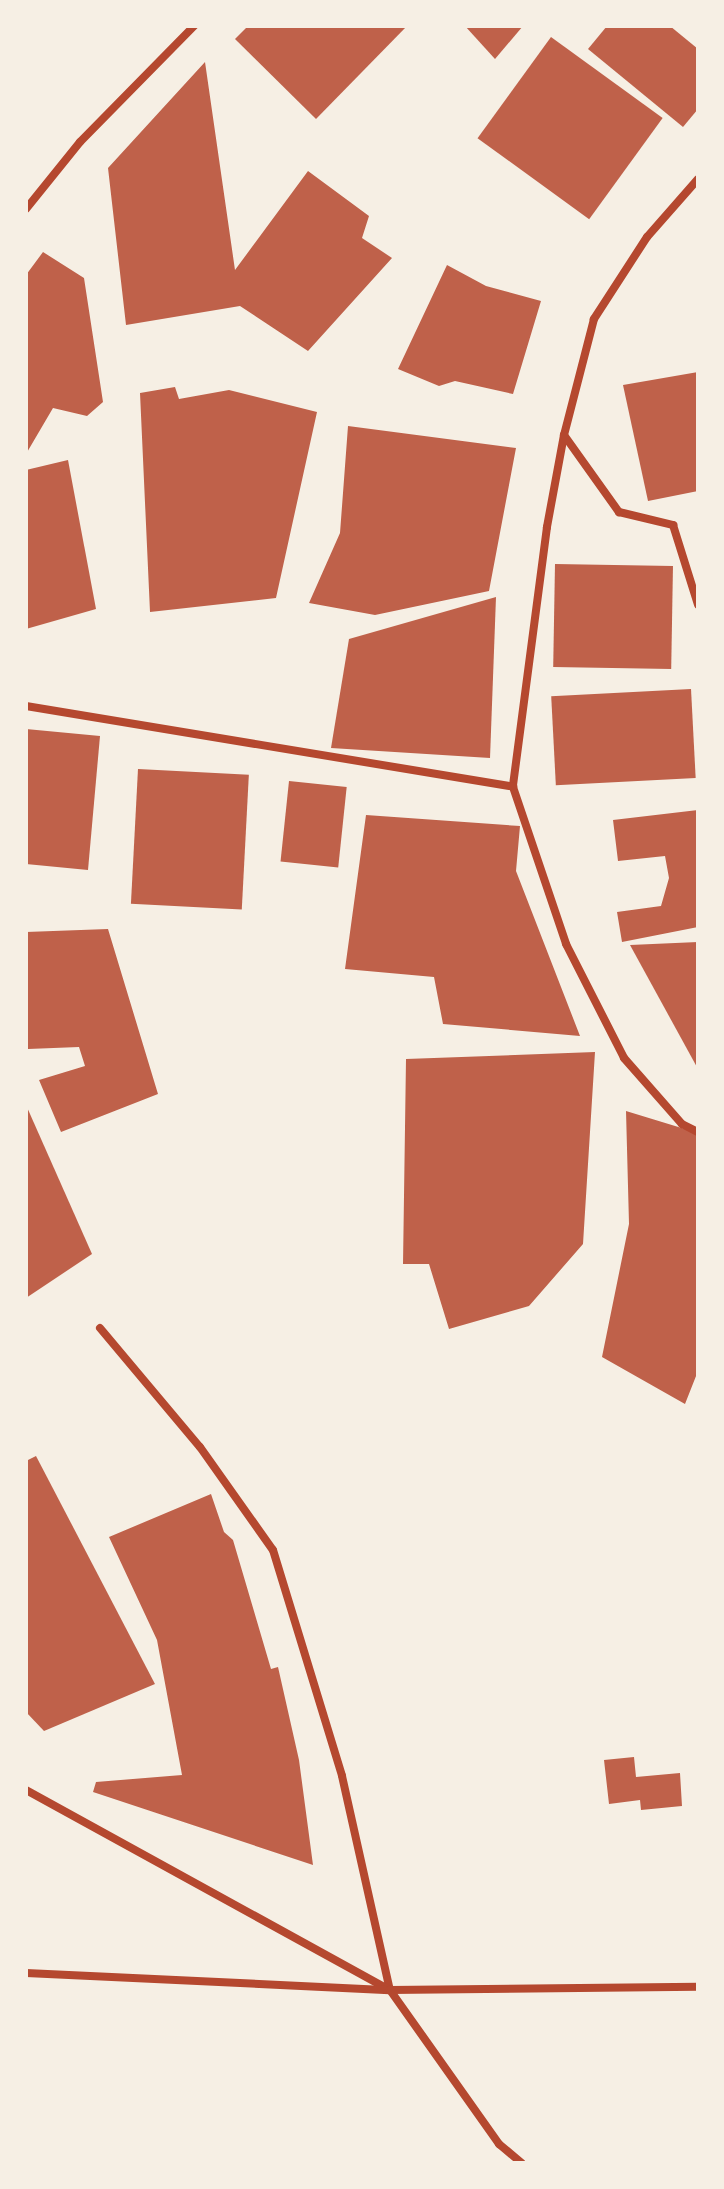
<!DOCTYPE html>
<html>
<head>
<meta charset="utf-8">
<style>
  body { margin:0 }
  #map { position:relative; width:724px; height:2189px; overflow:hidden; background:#f6efe4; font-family:Commissioner,sans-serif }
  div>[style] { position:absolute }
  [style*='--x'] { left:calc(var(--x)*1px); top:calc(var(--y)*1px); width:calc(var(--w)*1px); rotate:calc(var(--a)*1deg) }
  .building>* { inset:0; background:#bf614a; transform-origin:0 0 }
  .minor>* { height:8px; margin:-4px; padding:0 4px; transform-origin:4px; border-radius:4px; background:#b5482f }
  span { translate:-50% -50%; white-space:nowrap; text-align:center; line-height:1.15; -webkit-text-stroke:8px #f6efe4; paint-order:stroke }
  .frame { position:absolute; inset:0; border:28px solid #f6efe4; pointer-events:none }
</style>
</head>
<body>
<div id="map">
  <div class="building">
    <div style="clip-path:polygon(248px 26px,407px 26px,316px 119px,235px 39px)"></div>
    <div style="clip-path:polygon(465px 26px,523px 26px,495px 59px)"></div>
    <div style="clip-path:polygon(607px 26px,670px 26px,698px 49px,698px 109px,683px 127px,588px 49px)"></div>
    <div style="left:551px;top:37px;width:138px;height:125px;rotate:36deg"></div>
    <div style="clip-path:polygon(205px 62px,235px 270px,308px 171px,369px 216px,362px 238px,392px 258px,308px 351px,240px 306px,126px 325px,108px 168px)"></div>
    <div style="clip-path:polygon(43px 252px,84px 278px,103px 402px,87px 416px,53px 408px,26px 454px,26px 275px)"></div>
    <div style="clip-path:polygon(447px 265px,486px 286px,541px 301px,513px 394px,455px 381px,439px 386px,398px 369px)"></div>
    <div style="clip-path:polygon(698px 372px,698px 491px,648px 501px,623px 385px)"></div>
    <div style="clip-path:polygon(175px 387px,179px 399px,229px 390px,317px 412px,276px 598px,150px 612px,140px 393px)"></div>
    <div style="clip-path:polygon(348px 426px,516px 448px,489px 591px,375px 615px,309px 603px,340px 533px)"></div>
    <div style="clip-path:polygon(68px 460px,96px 609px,26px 629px,26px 470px)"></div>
    <div style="left:555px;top:564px;width:118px;height:103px;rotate:1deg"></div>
    <div style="clip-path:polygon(496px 597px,490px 758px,331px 748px,349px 639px)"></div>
    <div style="left:691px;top:689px;width:89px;height:140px;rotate:87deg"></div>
    <div style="clip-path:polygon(26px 729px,100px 736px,88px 870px,26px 864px)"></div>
    <div style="left:138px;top:769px;width:111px;height:135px;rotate:3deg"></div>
    <div style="left:289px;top:781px;width:58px;height:81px;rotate:6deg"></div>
    <div style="clip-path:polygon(698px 810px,698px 927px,622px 942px,617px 912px,661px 906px,669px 878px,665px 856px,618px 861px,613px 820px)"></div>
    <div style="clip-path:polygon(366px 815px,520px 826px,516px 871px,580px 1036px,443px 1024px,434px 977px,345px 969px)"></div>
    <div style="clip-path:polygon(108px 929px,158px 1094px,61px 1132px,39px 1080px,85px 1066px,79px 1047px,28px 1049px,26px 1046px,26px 932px)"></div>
    <div style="clip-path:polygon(698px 942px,698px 1069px,630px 945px)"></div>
    <div style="clip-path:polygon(595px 1052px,583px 1244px,529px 1306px,449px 1329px,429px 1264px,403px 1264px,406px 1059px)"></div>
    <div style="clip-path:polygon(26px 1105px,92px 1254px,26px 1298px)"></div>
    <div style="clip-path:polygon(626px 1111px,698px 1133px,698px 1371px,685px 1404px,602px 1357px,629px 1224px)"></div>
    <div style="clip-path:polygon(36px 1456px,155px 1684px,44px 1731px,26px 1712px,26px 1461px)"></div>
    <div style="clip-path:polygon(211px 1494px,224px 1532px,233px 1540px,271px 1669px,278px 1667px,299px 1760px,313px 1865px,93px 1792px,96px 1782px,182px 1775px,157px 1640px,109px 1537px)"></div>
    <div style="clip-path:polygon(634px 1757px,636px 1777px,680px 1773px,682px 1806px,641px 1810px,640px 1800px,609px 1804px,604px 1760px)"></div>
  </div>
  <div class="minor">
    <div style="--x:698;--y:179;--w:77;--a:131.3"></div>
    <div style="--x:647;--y:237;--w:98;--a:122.9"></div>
    <div style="--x:594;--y:319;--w:120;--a:104.5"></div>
    <div style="--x:564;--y:435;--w:94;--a:100.5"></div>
    <div style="--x:547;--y:527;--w:262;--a:97.5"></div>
    <div style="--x:513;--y:787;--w:166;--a:71.3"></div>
    <div style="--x:566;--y:944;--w:128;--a:63"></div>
    <div style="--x:624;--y:1058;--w:88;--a:48.7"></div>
    <div style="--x:682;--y:1124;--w:18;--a:27"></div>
    <div style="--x:26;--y:209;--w:86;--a:-51.1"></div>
    <div style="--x:80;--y:142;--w:163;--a:-45.5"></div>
    <div style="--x:564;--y:435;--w:95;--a:54.5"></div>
    <div style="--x:619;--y:512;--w:56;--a:13.5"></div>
    <div style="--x:673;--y:525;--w:84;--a:72.6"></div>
    <div style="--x:26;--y:706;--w:494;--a:9.4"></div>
    <div style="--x:100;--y:1328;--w:155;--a:50"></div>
    <div style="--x:200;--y:1447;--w:126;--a:54.7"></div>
    <div style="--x:273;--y:1550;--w:236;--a:73"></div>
    <div style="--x:342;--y:1776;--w:219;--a:77.4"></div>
    <div style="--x:26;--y:1790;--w:415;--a:28.8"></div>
    <div style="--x:390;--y:1990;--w:308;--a:-0.6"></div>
    <div style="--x:26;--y:1973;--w:364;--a:2.7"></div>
    <div style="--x:390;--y:1990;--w:189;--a:54.7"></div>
    <div style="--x:499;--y:2144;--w:30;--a:40"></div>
  </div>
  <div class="frame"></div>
</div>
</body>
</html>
